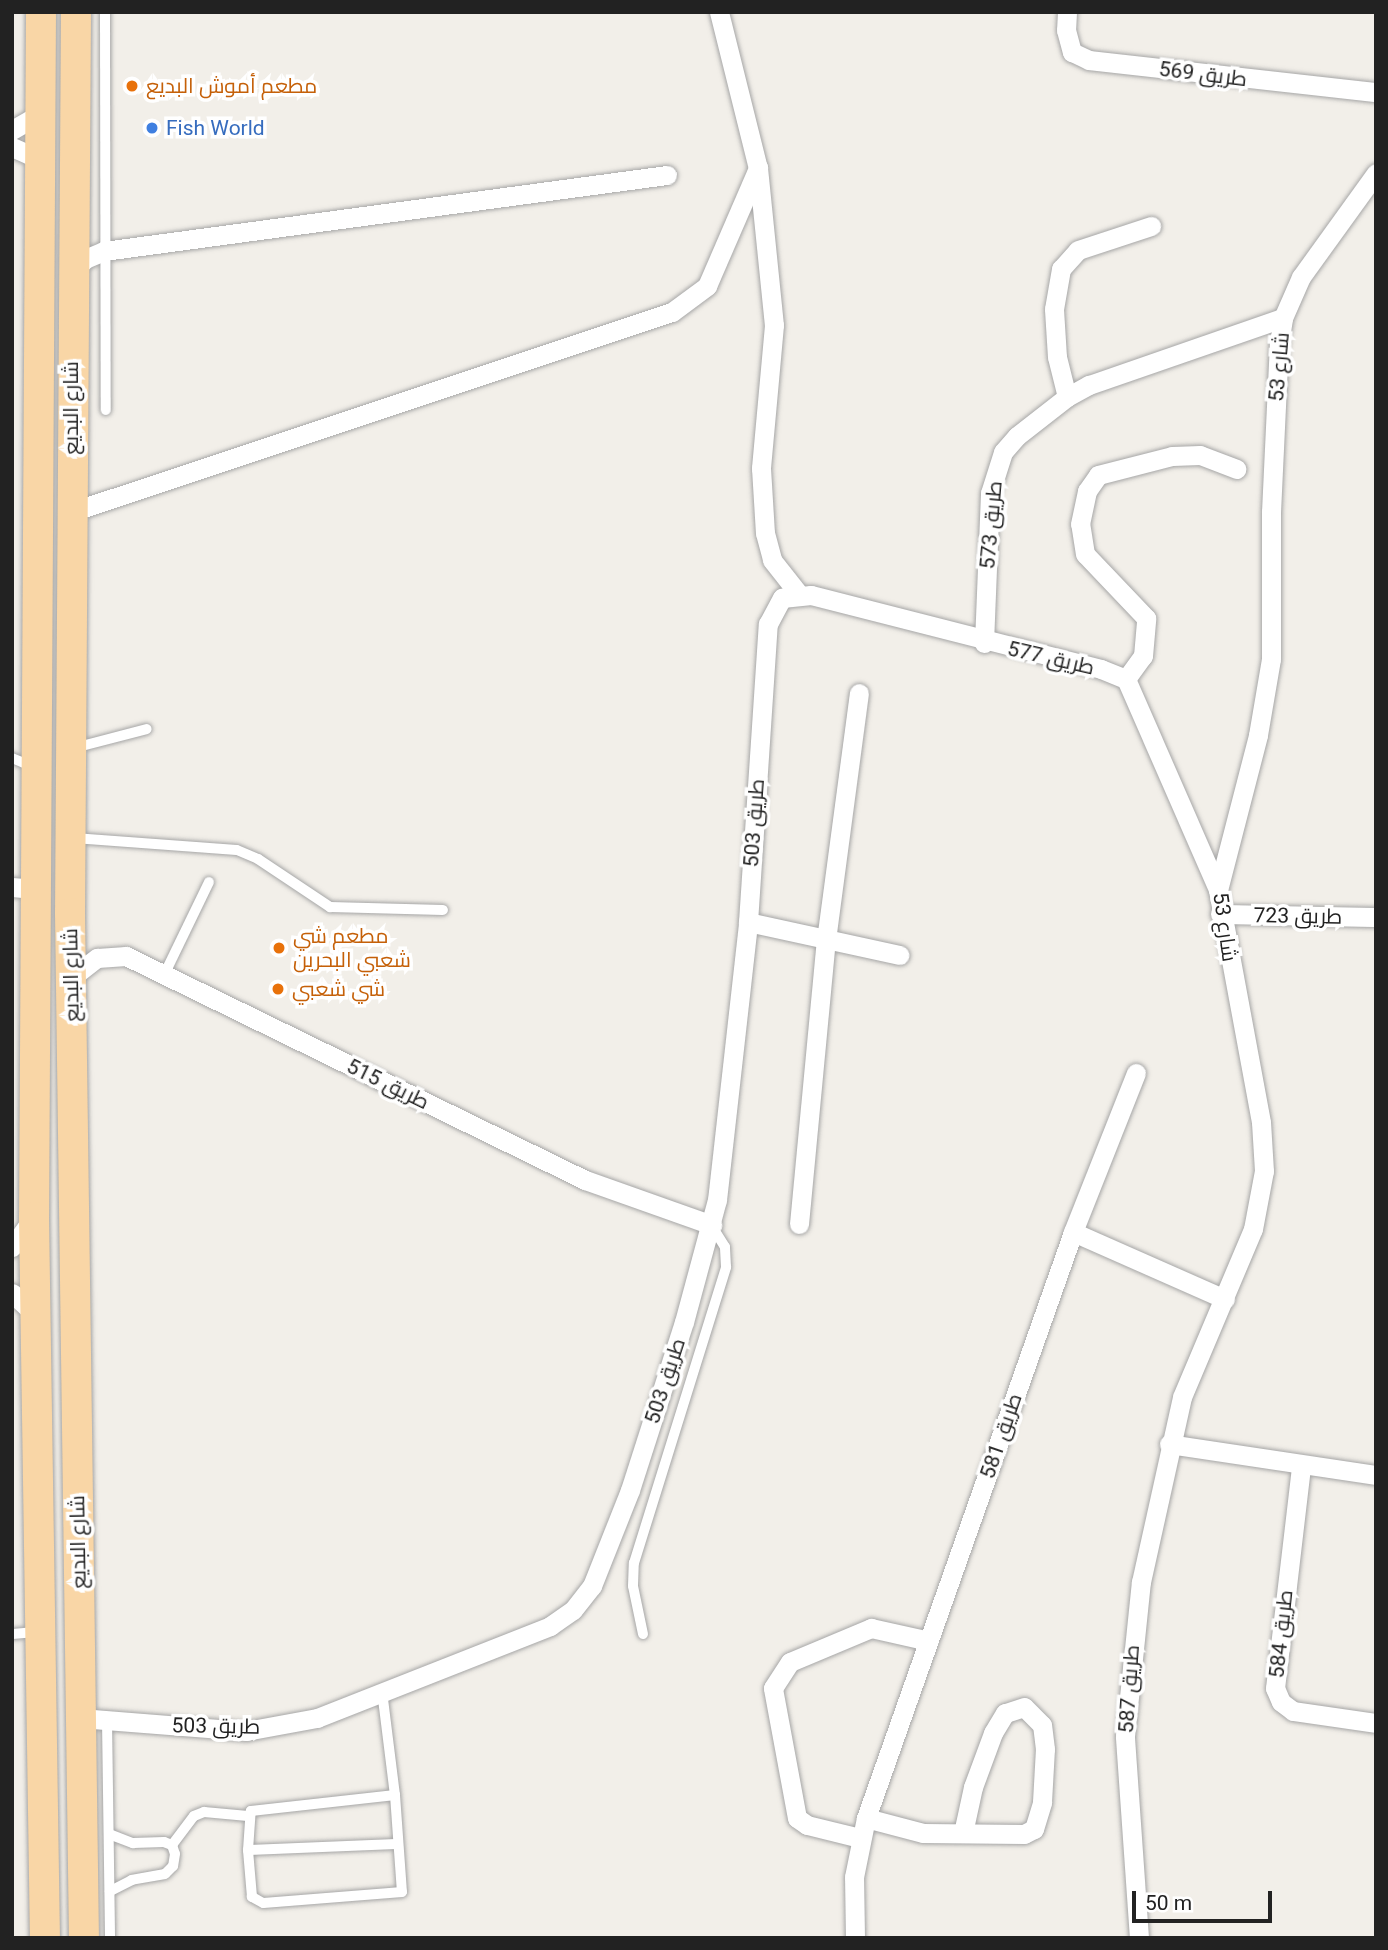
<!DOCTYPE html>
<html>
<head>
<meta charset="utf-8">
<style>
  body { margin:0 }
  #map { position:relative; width:1388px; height:1950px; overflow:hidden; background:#f2efe9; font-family:Roboto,Cairo,sans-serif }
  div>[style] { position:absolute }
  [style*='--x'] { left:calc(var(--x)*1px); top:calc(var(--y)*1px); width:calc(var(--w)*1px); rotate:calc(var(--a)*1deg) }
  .roads { filter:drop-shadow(0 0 2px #a6a6a6) drop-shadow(0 0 2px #a6a6a6) }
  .service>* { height:10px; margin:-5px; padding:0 5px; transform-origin:5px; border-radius:5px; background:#fff }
  .minor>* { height:19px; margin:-9.5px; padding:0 9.5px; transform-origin:9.5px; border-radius:9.5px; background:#fff }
  .primary>* { height:30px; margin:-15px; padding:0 15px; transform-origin:15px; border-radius:15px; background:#f9d6a6 }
  .dots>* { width:19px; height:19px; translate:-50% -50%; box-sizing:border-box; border:4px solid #fff; border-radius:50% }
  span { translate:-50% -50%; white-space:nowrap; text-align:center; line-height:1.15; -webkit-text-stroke:7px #fff; paint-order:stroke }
  .street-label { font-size:21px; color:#222 }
  .food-label { font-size:21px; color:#c56008 }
  .left { translate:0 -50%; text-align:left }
  .shop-label { font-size:21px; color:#366cbe }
  .frame { position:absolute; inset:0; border:14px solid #222; pointer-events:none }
  .scale { position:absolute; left:1132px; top:1891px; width:140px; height:32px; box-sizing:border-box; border:4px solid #222; border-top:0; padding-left:9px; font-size:21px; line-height:24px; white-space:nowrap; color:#222; -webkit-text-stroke:5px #fff; paint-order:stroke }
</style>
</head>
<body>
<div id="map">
  <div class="roads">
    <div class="service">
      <div style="--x:105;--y:12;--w:398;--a:89.9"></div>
      <div style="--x:74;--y:748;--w:75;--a:-14.6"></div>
      <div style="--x:12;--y:758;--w:21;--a:23"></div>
      <div style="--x:74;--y:838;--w:163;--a:4.2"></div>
      <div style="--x:237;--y:850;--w:23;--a:23"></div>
      <div style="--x:258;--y:859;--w:87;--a:33.7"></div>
      <div style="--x:330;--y:907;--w:113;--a:1.5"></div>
      <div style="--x:165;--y:973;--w:101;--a:-64.2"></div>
      <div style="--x:12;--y:1634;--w:24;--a:-5"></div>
      <div style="--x:643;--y:1634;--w:49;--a:-101.8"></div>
      <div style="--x:633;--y:1586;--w:23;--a:-88"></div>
      <div style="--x:634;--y:1563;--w:310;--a:-72.7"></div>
      <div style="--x:726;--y:1267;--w:20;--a:-93"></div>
      <div style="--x:725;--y:1247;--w:25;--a:-122"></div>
      <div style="--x:382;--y:1691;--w:105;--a:82.9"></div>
      <div style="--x:395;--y:1795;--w:97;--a:85.9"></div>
      <div style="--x:402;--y:1892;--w:139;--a:175.5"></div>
      <div style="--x:263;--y:1903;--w:13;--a:-151"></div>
      <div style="--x:252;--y:1897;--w:47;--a:-94.9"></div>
      <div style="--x:248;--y:1850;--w:39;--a:-86"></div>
      <div style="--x:251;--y:1811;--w:145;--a:-6.3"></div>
      <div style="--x:107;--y:1720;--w:218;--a:89.2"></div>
      <div style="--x:109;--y:1834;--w:26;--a:21"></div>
      <div style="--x:133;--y:1843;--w:31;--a:-2"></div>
      <div style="--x:164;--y:1842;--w:9;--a:21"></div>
      <div style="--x:172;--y:1845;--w:9;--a:72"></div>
      <div style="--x:175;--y:1854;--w:12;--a:99"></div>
      <div style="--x:173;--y:1866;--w:11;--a:135"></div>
      <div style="--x:165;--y:1874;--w:34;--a:170"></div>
      <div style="--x:132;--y:1880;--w:25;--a:153"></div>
      <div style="--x:172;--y:1845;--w:36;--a:-53"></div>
      <div style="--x:194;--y:1816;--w:11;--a:-22"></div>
      <div style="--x:204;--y:1812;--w:44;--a:5.2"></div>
      <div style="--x:248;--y:1850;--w:149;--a:-2.3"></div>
    </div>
    <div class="minor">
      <div style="--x:719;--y:12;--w:161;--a:76"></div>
      <div style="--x:758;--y:168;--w:158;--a:84.2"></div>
      <div style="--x:774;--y:325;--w:144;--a:95.2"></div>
      <div style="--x:761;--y:468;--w:65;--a:86.5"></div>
      <div style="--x:765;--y:533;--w:28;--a:75"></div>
      <div style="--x:772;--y:560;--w:42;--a:51.8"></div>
      <div style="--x:1067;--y:12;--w:18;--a:93"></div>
      <div style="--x:1066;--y:30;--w:23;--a:75"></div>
      <div style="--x:1072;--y:52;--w:19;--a:25"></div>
      <div style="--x:1089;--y:60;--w:289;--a:6.4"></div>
      <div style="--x:12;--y:130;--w:32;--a:-30"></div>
      <div style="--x:12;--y:147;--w:30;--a:24"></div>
      <div style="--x:72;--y:273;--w:19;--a:-47"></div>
      <div style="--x:85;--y:259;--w:21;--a:-23"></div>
      <div style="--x:104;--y:251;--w:568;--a:-7.69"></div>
      <div style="--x:1067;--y:397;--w:41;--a:-104"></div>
      <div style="--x:1057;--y:357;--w:48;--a:-93.6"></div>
      <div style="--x:1054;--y:309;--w:41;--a:-80.1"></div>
      <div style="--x:1061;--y:269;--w:25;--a:-48"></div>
      <div style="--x:1078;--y:250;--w:77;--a:-18.2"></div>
      <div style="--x:71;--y:512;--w:633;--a:-18.41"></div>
      <div style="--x:672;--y:312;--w:44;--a:-36.6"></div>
      <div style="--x:707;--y:286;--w:129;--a:-66.6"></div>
      <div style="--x:984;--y:643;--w:150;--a:-87.7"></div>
      <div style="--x:990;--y:493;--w:43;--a:-72.4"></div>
      <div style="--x:1003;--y:452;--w:21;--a:-49"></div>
      <div style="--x:1017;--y:436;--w:63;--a:-38"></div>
      <div style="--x:1067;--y:397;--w:25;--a:-29"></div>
      <div style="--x:1089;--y:385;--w:205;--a:-19.1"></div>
      <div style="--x:1126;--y:679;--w:29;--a:-54"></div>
      <div style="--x:1143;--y:656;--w:38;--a:-85"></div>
      <div style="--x:1146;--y:618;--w:88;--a:-133.6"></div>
      <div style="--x:1085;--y:554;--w:30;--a:-99"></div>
      <div style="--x:1080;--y:524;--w:34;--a:-78"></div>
      <div style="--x:1087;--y:491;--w:19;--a:-55"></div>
      <div style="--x:1098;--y:475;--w:76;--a:-14.4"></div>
      <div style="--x:1172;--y:456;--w:28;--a:-2"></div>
      <div style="--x:1200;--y:455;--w:39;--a:21"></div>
      <div style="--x:12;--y:887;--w:22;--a:5"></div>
      <div style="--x:1220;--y:914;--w:156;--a:1.1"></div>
      <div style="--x:748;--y:922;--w:155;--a:12.3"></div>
      <div style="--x:71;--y:978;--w:33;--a:-38"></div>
      <div style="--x:97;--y:958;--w:29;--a:-4"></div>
      <div style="--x:126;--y:956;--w:511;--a:26.01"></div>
      <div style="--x:585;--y:1180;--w:135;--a:19.5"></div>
      <div style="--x:799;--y:1224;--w:285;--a:-84.6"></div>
      <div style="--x:826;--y:940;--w:249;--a:-82.4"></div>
      <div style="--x:1073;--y:1232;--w:166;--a:23.8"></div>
      <div style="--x:12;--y:1247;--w:37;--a:-54"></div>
      <div style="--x:12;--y:1293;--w:33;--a:43"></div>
      <div style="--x:1169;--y:1444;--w:209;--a:8.5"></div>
      <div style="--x:1301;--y:1467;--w:223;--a:96.7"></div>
      <div style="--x:1275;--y:1688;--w:15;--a:67"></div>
      <div style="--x:1281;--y:1702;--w:15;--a:37"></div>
      <div style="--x:1293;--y:1711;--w:84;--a:8.2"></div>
      <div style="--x:80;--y:1718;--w:167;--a:4.5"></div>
      <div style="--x:246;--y:1731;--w:72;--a:-10.4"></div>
      <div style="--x:317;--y:1718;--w:251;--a:-21.5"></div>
      <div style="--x:550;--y:1626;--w:28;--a:-35"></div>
      <div style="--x:573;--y:1610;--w:31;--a:-52"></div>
      <div style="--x:592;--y:1586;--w:103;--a:-68.4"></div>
      <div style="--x:630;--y:1490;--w:176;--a:-72.2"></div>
      <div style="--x:684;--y:1322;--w:126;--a:-74.9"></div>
      <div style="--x:717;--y:1200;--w:280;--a:-83.6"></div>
      <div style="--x:748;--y:922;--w:299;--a:-86.2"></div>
      <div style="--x:768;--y:624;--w:30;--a:-62"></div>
      <div style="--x:782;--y:598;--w:29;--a:-6"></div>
      <div style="--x:811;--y:595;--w:299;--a:14.3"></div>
      <div style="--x:1101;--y:669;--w:27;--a:22"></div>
      <div style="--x:1126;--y:679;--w:230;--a:66.4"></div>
      <div style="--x:866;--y:1818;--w:59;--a:14.7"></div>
      <div style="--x:923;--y:1833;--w:101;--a:0.6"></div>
      <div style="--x:1024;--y:1834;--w:11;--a:-27"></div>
      <div style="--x:1034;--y:1829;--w:28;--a:-73"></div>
      <div style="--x:1042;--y:1802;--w:53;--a:-86.8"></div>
      <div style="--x:1045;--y:1749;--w:24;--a:-97"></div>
      <div style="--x:1042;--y:1725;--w:25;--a:-135"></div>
      <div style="--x:1024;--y:1707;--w:20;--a:162"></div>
      <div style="--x:1005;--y:1713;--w:23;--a:121"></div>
      <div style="--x:993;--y:1733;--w:58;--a:110.3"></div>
      <div style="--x:973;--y:1787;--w:47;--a:102.3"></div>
      <div style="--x:860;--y:1838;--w:55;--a:-166.2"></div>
      <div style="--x:807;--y:1825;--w:12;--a:-145"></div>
      <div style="--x:797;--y:1818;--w:132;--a:-100.5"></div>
      <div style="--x:773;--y:1688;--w:31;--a:-57"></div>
      <div style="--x:790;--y:1662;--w:88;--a:-22.8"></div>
      <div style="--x:871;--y:1628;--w:59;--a:12.6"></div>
      <div style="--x:855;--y:1938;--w:61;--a:-90.9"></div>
      <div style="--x:854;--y:1877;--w:60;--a:-78.5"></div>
      <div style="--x:866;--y:1818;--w:621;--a:-70.54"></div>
      <div style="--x:1073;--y:1232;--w:171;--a:-68.4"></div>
      <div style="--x:1139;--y:1938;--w:202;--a:-94"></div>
      <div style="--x:1125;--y:1736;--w:155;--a:-84.1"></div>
      <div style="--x:1141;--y:1582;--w:189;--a:-77.5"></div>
      <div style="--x:1182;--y:1397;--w:182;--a:-67.1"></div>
      <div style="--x:1253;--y:1229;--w:59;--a:-79.3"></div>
      <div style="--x:1264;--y:1171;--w:49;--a:-93.5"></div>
      <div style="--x:1261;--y:1122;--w:236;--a:-100.5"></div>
      <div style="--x:1218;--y:890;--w:160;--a:-75.5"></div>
      <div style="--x:1258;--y:735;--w:77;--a:-80.3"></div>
      <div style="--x:1271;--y:659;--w:147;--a:-90"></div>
      <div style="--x:1271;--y:512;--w:168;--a:-87.3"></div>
      <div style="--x:1279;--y:344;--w:26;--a:-81"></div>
      <div style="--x:1283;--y:318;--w:45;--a:-66.3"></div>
      <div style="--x:1301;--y:277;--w:128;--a:-54.2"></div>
    </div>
    <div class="primary">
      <div style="--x:41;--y:12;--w:1205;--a:90.33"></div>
      <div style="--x:34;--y:1217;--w:721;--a:89.13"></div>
      <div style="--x:76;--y:12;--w:901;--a:90.38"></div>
      <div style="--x:70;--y:913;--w:1025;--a:89.22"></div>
    </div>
  </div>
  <div class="dots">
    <div style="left:132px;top:86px;background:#e8710a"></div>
    <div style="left:152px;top:128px;background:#3f7fe0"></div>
    <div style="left:279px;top:948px;background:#e8710a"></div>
    <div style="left:278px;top:989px;background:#e8710a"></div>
  </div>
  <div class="street-label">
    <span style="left:1203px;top:74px;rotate:7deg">طريق 569</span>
    <span style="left:1279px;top:367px;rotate:-85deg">شارع 53</span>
    <span style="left:71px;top:408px;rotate:-90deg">شارع البديع</span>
    <span style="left:991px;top:525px;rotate:-85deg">طريق 573</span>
    <span style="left:1051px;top:658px;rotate:13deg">طريق 577</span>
    <span style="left:754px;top:823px;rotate:-86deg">طريق 503</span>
    <span style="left:1298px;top:916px;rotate:1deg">طريق 723</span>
    <span style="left:1225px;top:927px;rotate:82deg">شارع 53</span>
    <span style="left:71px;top:975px;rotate:-91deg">شارع البديع</span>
    <span style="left:388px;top:1084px;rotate:26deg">طريق 515</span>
    <span style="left:665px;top:1381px;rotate:-72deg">طريق 503</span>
    <span style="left:1001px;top:1436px;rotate:-71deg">طريق 581</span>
    <span style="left:78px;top:1542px;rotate:-91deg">شارع البديع</span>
    <span style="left:1281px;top:1634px;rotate:-84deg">طريق 584</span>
    <span style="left:1129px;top:1689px;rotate:-86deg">طريق 587</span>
    <span style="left:216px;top:1726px;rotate:1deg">طريق 503</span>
  </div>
  <div class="food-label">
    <span class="left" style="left:146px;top:86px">مطعم أموش البديع</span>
    <span class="left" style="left:293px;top:948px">مطعم شي<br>شعبي البحرين</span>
    <span class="left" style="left:292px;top:989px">شي شعبي</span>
  </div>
  <div class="shop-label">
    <span class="left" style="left:166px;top:128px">Fish World</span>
  </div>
  <div class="frame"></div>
  <div class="scale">50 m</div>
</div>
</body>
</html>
